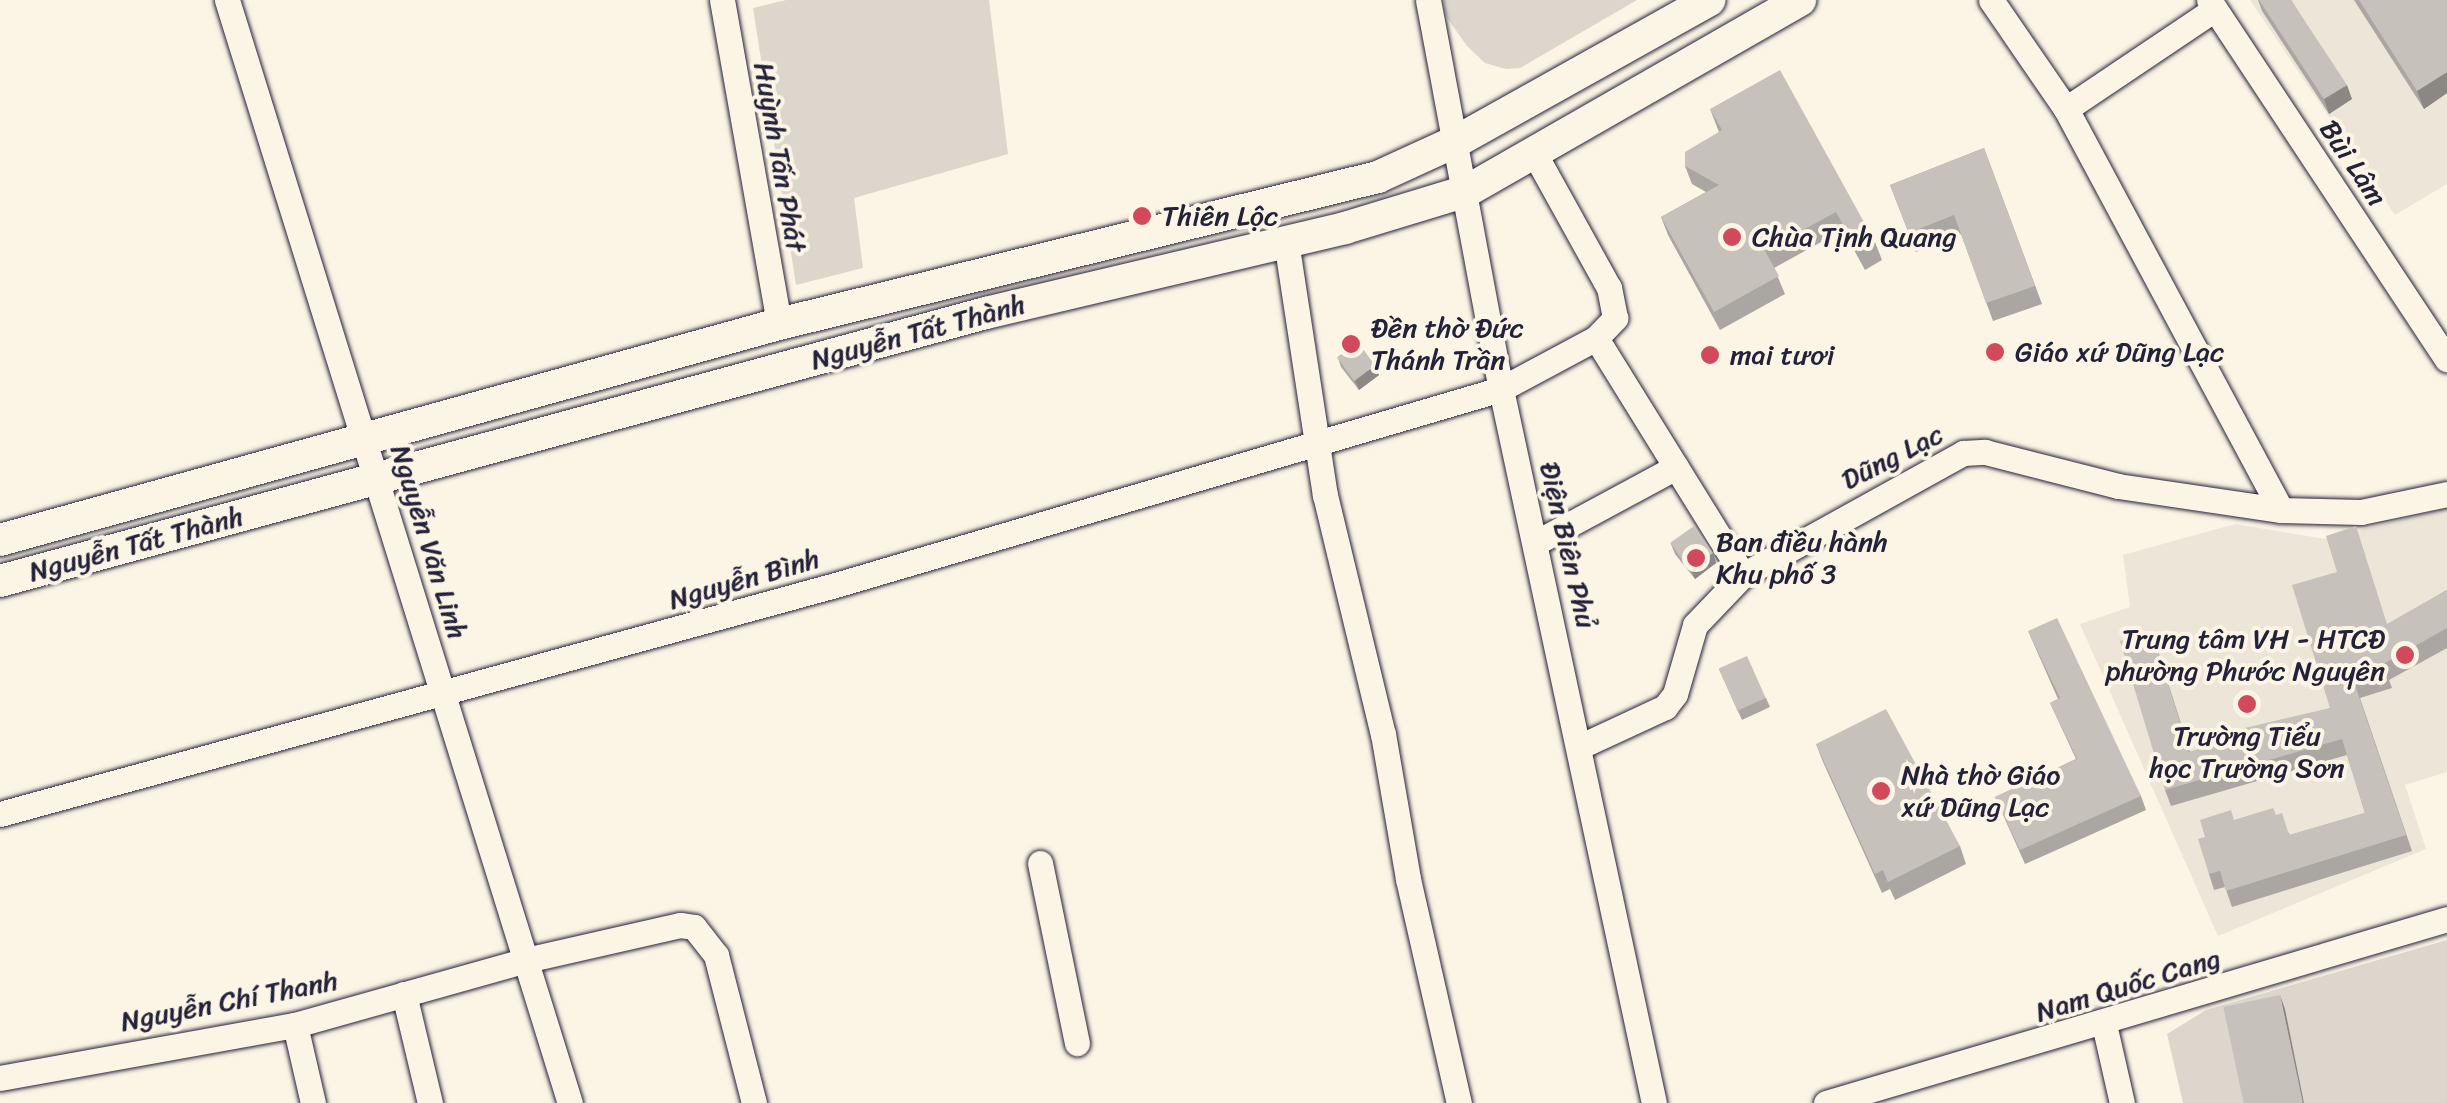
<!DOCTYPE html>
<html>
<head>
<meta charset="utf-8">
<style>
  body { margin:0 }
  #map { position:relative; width:2447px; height:1103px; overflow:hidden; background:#fcf5e5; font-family:Sriracha,sans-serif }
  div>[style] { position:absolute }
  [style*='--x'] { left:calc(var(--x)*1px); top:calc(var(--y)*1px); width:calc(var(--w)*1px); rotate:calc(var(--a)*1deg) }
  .built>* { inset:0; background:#ece5d8 }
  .green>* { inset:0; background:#dcd6cc }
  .roads { filter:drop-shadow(0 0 2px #22223b) drop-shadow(0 0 2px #22223b) }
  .minor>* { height:25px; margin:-12.5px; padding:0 12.5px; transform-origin:12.5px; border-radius:12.5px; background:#fcf5e5 }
  .major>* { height:32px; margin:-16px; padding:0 16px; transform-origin:16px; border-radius:16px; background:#fcf5e5 }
  .wall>* { inset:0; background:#aaa6a1 }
  .shaded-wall>* { inset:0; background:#8b8783 }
  .building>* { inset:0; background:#c6c1bb; transform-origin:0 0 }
  .dots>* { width:28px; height:28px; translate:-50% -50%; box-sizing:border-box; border:5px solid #fcf5e5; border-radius:50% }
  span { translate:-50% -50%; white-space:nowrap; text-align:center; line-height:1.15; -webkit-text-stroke:8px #fcf5e5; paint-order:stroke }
  .street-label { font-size:28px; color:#22223b }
  .poi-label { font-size:28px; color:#22223b }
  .left { translate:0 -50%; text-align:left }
  .right { translate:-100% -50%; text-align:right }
</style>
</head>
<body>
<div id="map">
  <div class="built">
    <div style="clip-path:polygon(2250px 0,2447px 0,2447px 184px,2395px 215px)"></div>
    <div style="clip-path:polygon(2447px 508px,2447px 772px,2405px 785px,2426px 849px,2218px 936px,2080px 624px,2130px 607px,2123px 555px,2235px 524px,2325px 539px)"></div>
  </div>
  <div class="green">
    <div style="clip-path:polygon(786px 0,989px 0,1008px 154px,854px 198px,863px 268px,796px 285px,753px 8px)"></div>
    <div style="clip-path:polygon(1443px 0,1637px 0,1520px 68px,1506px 69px,1485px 63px,1467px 46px,1447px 18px)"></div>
    <div style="clip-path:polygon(2447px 940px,2447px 1103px,2183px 1103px,2167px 1034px,2206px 1010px)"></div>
  </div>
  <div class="roads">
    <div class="minor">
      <div style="--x:227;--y:0;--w:1155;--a:72.73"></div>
      <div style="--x:722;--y:0;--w:329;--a:80"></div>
      <div style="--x:1428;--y:0;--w:396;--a:79.4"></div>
      <div style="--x:1501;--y:389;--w:730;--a:77.91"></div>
      <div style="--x:1991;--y:0;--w:132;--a:55.5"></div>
      <div style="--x:2066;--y:109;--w:455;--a:61.8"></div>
      <div style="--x:2209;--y:0;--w:431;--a:56.5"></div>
      <div style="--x:2066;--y:109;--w:179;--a:-33.9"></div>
      <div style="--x:1286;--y:241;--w:257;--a:81.3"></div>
      <div style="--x:1325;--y:495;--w:246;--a:76.4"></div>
      <div style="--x:1383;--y:734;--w:147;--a:80.2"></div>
      <div style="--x:1408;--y:879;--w:230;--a:77.2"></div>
      <div style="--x:1596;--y:338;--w:279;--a:58.2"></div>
      <div style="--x:1537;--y:542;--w:158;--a:-28.3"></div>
      <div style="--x:1581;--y:746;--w:93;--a:-24.9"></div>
      <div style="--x:1665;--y:707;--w:16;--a:-52"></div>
      <div style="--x:1675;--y:694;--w:72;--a:-73.8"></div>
      <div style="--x:1695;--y:625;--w:69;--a:-46.2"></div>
      <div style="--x:1743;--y:575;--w:252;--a:-29"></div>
      <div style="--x:1963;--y:453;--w:22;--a:-3"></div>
      <div style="--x:1985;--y:452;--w:137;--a:14.3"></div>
      <div style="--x:2118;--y:486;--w:165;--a:8.4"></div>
      <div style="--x:2281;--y:510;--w:80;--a:1.4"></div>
      <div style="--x:2361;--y:512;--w:88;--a:-11.8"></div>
      <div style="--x:0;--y:814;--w:863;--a:-15.33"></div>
      <div style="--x:832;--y:586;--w:697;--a:-16.41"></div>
      <div style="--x:1501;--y:389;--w:108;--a:-28.2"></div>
      <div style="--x:1596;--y:338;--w:28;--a:-46"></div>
      <div style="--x:1615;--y:318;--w:31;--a:-101"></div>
      <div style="--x:1609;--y:288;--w:157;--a:-119"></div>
      <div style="--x:1040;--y:863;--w:184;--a:78.4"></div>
      <div style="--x:404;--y:994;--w:112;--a:76.6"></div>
      <div style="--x:2104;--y:1024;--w:81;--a:77.2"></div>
      <div style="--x:295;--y:1025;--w:80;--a:77"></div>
      <div style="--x:0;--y:1078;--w:300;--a:-10.2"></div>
      <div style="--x:295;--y:1025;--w:240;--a:-15.7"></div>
      <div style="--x:526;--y:960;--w:158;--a:-12.8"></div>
      <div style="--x:680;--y:925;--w:14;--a:8"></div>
      <div style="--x:694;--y:927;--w:36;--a:52"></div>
      <div style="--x:716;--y:955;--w:153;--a:75.6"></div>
      <div style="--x:1826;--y:1103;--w:648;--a:-16.5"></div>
    </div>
    <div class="major">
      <div style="--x:0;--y:540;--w:808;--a:-15.5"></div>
      <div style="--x:779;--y:324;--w:617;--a:-13.79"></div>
      <div style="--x:1378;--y:177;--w:89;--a:-24.6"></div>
      <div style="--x:1459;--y:140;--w:287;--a:-29.2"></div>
      <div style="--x:0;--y:581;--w:1022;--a:-15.21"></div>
      <div style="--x:986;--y:313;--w:369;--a:-13.3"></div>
      <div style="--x:1345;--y:228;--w:127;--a:-16.9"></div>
      <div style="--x:1467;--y:191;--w:384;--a:-29.8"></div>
    </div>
  </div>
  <div class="wall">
    <div style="clip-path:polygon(2258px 0,2291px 0,2352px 99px,2329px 114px,2262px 11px)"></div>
    <div style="clip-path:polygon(2354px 0,2447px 0,2447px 93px,2424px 109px)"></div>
    <div style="clip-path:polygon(1710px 109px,1875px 242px,1882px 260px,1865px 270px,1843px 230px,1774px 268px,1785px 294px,1720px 330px,1668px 235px,1661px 217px,1706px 192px,1692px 184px,1685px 166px,1719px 132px)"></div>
    <div style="clip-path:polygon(1984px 148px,2042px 304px,1993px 321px,1961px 234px,1916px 252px,1890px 185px)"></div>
    <div style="clip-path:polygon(1338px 358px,1379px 375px,1359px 390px,1341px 367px)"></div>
    <div style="clip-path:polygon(1671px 544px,1713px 553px,1716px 563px,1695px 579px,1675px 554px)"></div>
    <div style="clip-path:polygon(2447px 590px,2447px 648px,2389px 680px,2392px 688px,2360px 698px,2412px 851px,2232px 907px,2225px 887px,2214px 890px,2209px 874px,2205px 837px,2234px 820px,2276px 815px,2290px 835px,2365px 813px,2347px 755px,2171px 806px,2165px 790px,2152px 632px,2190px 752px,2330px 708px,2388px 624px)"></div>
    <div style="clip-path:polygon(2028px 631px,2141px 796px,2146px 810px,2025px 864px,1995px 797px,2076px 759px,2050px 703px,2058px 699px)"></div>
    <div style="clip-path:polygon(1719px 669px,1766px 698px,1770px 707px,1742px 720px)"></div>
    <div style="clip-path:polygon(1816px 744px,1960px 846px,1966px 864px,1895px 900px,1890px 889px,1882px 893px,1823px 762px)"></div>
  </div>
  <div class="shaded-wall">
    <div style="clip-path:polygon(2447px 72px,2447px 93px,2424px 109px,2417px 91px)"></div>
    <div style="clip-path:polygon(2347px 85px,2352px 99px,2329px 114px,2324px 99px)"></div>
    <div style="clip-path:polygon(1375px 365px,1379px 375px,1359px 390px,1355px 381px)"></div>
    <div style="clip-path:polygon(1713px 553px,1716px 563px,1695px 579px,1691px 570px)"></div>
    <div style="clip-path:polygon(2280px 995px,2285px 1009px,2304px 1103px,2302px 1103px)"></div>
  </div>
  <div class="building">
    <div style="clip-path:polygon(2259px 0,2291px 0,2347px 85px,2324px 99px)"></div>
    <div style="clip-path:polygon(2359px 0,2447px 0,2447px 72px,2417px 91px)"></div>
    <div style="clip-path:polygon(1780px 70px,1875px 242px,1858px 252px,1836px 212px,1765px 251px,1779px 276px,1714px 312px,1661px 217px,1719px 185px,1685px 166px,1685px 152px,1722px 130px,1710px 109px)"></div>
    <div style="clip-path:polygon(1984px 148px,2035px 286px,1986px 303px,1954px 215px,1909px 233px,1890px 185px)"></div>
    <div style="left:1358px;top:342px;width:29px;height:26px;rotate:54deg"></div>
    <div style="left:1694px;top:526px;width:33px;height:29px;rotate:55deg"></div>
    <div style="clip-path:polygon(2356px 526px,2387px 624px,2447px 590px,2447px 628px,2383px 664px,2386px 672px,2354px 682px,2406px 835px,2226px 891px,2220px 871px,2209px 874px,2198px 839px,2205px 837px,2200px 820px,2231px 810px,2234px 820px,2273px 808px,2276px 815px,2282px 813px,2289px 835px,2365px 813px,2342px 739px,2165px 790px,2120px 641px,2152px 632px,2189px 752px,2238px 737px,2236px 730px,2330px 708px,2292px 585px,2337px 572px,2326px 536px)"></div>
    <div style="clip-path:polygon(2057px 618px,2141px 796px,2020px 850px,1995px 797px,2077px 759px,2050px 703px,2060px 698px,2028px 631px)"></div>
    <div style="left:1747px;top:656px;width:46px;height:31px;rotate:66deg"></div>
    <div style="clip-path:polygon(1886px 709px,1960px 846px,1888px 882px,1883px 870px,1875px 874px,1816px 744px)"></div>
    <div style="left:2280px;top:995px;width:110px;height:58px;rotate:78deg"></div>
  </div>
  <div class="dots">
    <div style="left:1142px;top:216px;background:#d1495b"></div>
    <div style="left:1732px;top:237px;background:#d1495b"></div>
    <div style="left:1351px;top:344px;background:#d1495b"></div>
    <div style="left:1995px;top:352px;background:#d1495b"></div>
    <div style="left:1710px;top:355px;background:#d1495b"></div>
    <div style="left:1696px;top:558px;background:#d1495b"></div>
    <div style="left:2405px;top:655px;background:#d1495b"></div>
    <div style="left:2247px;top:704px;background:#d1495b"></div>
    <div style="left:1881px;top:791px;background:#d1495b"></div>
  </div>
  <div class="street-label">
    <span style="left:780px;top:157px;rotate:80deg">Huỳnh Tấn Phát</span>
    <span style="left:2353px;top:163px;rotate:56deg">Bùi Lâm</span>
    <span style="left:918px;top:332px;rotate:-15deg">Nguyễn Tất Thành</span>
    <span style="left:1892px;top:457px;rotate:-27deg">Dũng Lạc</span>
    <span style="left:429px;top:542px;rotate:73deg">Nguyễn Văn Linh</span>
    <span style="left:136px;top:544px;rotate:-15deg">Nguyễn Tất Thành</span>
    <span style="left:1568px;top:545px;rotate:77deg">Điện Biên Phủ</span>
    <span style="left:744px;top:579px;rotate:-16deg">Nguyễn Bình</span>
    <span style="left:2128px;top:985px;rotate:-17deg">Nam Quốc Cang</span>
    <span style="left:229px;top:1001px;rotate:-11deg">Nguyễn Chí Thanh</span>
  </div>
  <div class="poi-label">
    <span class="left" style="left:1162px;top:216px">Thiên Lộc</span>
    <span class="left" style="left:1752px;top:237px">Chùa Tịnh Quang</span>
    <span class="left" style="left:1371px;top:344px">Đền thờ Đức<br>Thánh Trần</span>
    <span class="left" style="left:2015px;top:352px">Giáo xứ Dũng Lạc</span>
    <span class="left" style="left:1730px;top:355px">mai tươi</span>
    <span class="left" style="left:1716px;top:558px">Ban điều hành<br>Khu phố 3</span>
    <span class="right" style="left:2385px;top:655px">Trung tâm VH - HTCĐ<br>phường Phước Nguyên</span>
    <span style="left:2247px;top:752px">Trường Tiểu<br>học Trường Sơn</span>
    <span class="left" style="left:1901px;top:791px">Nhà thờ Giáo<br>xứ Dũng Lạc</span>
  </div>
</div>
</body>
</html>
